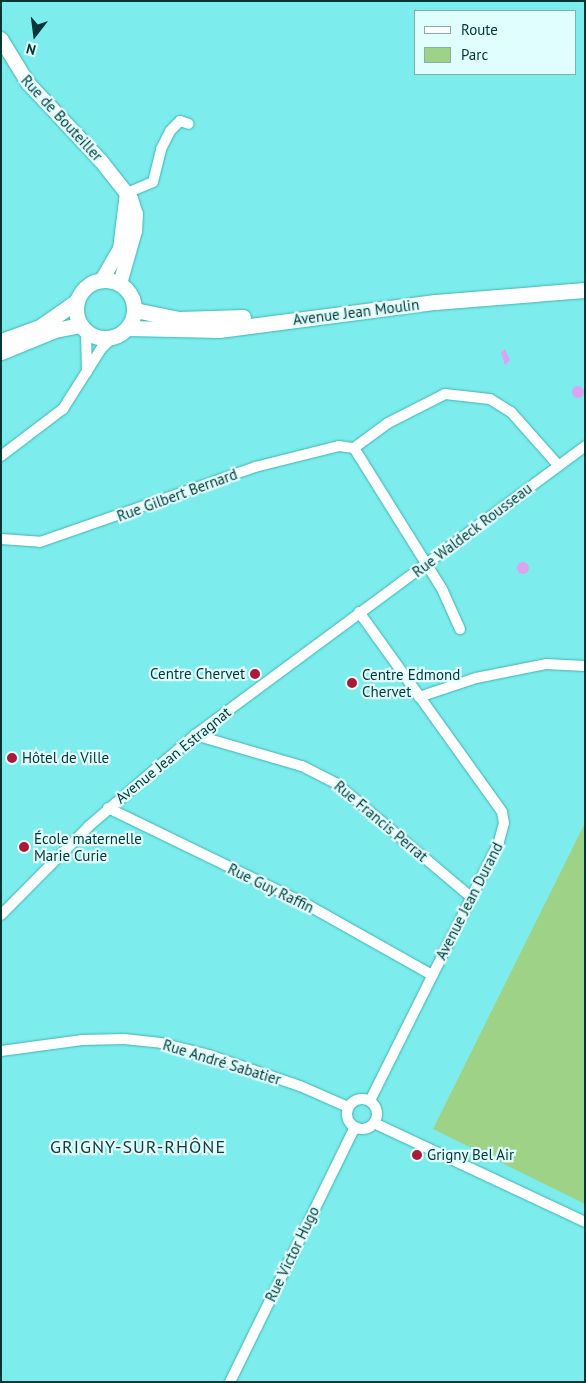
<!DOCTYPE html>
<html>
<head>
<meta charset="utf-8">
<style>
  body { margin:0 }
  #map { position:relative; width:586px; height:1383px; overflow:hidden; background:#7ceced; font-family:"PT Sans",sans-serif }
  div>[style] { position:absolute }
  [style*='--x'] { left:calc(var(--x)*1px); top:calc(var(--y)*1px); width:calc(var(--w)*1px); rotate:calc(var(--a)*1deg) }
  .green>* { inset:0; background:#9ed286 }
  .water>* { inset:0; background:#dba3f1 }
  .round { border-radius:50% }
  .roads { filter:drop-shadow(0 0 1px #40b5b6) drop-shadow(0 0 1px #40b5b6) }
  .minor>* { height:10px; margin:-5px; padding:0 5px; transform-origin:5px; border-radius:5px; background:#fff }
  .minor>.ring { margin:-5px; padding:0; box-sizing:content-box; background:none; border:10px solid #fff; border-radius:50% }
  .tertiary>* { height:14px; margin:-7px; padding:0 7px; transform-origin:7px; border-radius:7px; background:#fff }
  .secondary>* { height:15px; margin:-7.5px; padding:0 7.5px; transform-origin:7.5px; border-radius:7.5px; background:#fff }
  .secondary>.ring { margin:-7.5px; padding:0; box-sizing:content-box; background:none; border:15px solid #fff; border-radius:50% }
  .dots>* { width:14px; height:14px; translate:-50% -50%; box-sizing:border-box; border:2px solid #e1fefe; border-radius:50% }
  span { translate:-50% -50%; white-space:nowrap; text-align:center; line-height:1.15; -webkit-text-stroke:4.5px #e1fefe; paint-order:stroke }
  .street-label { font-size:15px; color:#013637 }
  .poi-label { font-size:15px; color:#013637 }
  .right { translate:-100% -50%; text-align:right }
  .left { translate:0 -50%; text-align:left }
  .quarter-label { font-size:18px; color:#163a3b; letter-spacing:1px }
  .frame { position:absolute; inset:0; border:2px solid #013637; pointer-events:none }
  .legend { position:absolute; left:414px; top:10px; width:162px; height:65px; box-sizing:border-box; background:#e1fefe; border:1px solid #87aeae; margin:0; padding:6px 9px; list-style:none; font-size:15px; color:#013637 }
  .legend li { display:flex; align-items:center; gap:10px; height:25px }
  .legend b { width:25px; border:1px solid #87aeae }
  .north { position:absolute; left:10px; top:10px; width:50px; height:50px; -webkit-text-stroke:4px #e1fefe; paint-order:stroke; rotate:195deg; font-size:14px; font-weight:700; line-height:20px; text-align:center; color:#013637 }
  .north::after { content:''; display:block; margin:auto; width:18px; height:22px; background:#013637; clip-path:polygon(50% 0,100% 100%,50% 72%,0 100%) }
</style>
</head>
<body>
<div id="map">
  <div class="green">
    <div style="clip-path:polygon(585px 823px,585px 1204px,433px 1129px)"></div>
  </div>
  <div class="water">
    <div style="clip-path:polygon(505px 349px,510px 360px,505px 365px,501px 353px)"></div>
    <div class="round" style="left:572px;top:386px;width:12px;height:12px"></div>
    <div class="round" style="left:517px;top:562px;width:12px;height:12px"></div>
  </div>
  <div class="roads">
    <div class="minor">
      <div style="--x:127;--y:193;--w:28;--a:-23"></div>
      <div style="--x:153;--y:182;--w:34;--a:-76"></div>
      <div style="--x:161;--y:149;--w:20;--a:-63"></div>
      <div style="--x:170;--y:131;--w:14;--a:-45"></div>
      <div style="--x:180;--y:121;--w:9;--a:18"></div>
      <div style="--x:86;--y:332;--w:40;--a:88.6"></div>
      <div style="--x:354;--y:448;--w:166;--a:58"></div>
      <div style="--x:442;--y:589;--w:44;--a:65.8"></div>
      <div style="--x:1;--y:456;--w:78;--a:-37.2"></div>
      <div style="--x:63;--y:409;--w:71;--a:-57.7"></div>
      <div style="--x:101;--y:349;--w:16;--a:-45"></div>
      <div style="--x:1;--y:539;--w:39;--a:4"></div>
      <div style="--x:40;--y:542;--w:228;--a:-19.2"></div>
      <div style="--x:255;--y:467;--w:87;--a:-14"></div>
      <div style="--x:339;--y:446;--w:15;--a:8"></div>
      <div style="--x:354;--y:448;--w:42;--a:-36.3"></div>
      <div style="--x:388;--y:423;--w:64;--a:-27"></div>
      <div style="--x:445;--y:394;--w:45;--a:6.3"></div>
      <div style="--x:490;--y:399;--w:25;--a:32"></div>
      <div style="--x:511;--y:412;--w:71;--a:48.4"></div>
      <div style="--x:359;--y:612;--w:246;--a:54.4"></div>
      <div style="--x:502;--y:812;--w:11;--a:80"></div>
      <div style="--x:504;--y:823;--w:20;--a:105"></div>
      <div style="--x:499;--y:842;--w:289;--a:116.5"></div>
      <div style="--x:419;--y:697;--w:60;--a:-18.4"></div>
      <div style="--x:476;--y:678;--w:71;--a:-11.3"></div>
      <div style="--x:546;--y:664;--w:39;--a:3"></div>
      <div style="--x:195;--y:735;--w:111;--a:16.2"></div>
      <div style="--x:302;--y:766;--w:38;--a:27"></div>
      <div style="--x:336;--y:783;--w:177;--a:40.2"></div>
      <div style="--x:108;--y:808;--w:220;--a:25.9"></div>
      <div style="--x:306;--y:904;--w:145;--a:29.4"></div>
      <div style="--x:1;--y:915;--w:125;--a:-45.3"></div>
      <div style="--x:89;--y:826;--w:140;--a:-40.6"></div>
      <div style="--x:195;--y:735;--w:485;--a:-36.5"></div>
      <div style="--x:1;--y:1051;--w:82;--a:-7.7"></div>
      <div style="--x:82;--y:1040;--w:42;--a:-1.4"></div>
      <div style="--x:124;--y:1039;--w:37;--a:6"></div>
      <div style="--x:161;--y:1043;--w:49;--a:14"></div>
      <div style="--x:209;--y:1055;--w:96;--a:18.8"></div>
      <div style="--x:300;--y:1086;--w:52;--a:23.6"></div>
      <div class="ring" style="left:347px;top:1099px;width:20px;height:20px"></div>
      <div style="--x:374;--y:1123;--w:233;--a:25.1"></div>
      <div style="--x:230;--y:1382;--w:284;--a:-63.9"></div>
    </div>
    <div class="tertiary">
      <div style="--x:1;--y:39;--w:52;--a:58.5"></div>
      <div style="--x:28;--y:83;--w:107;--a:46.9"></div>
      <div style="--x:101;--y:161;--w:48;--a:51.7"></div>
      <div style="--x:131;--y:199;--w:16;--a:72"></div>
      <div style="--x:136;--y:214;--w:17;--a:93"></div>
      <div style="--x:135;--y:231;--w:55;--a:105.8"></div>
      <div style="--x:102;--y:280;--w:36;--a:-60"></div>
      <div style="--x:120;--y:249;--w:56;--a:-82.9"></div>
    </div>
    <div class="secondary">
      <div class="ring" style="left:76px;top:280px;width:43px;height:43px"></div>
      <div style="--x:135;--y:310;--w:45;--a:11.6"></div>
      <div style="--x:179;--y:319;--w:64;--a:-1.8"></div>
      <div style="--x:128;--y:328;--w:91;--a:1.3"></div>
      <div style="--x:219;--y:330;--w:218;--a:-7.4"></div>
      <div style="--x:435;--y:302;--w:150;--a:-4.6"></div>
      <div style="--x:1;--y:341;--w:41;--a:-19.7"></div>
      <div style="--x:40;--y:327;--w:45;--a:-35.1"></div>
      <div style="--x:1;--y:352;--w:58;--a:-22.2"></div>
      <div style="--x:55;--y:330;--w:25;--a:-11"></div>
    </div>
  </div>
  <div class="dots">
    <div style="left:255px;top:674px;background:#ad193a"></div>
    <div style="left:352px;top:683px;background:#ad193a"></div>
    <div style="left:12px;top:758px;background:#ad193a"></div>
    <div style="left:24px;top:847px;background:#ad193a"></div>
    <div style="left:417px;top:1155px;background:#ad193a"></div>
  </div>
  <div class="street-label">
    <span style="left:62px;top:118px;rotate:47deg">Rue de Bouteiller</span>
    <span style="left:356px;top:312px;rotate:-7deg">Avenue Jean Moulin</span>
    <span style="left:177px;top:495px;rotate:-20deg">Rue Gilbert Bernard</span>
    <span style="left:472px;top:530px;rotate:-37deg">Rue Waldeck Rousseau</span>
    <span style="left:173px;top:755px;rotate:-39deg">Avenue Jean Estragnat</span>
    <span style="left:381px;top:821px;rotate:40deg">Rue Francis Perrat</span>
    <span style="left:271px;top:888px;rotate:26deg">Rue Guy Raffin</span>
    <span style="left:469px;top:901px;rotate:-63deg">Avenue Jean Durand</span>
    <span style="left:222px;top:1062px;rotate:17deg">Rue André Sabatier</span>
    <span style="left:292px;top:1254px;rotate:-64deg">Rue Victor Hugo</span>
  </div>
  <div class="poi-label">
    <span class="right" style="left:245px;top:674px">Centre Chervet</span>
    <span class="left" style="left:362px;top:683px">Centre Edmond<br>Chervet</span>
    <span class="left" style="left:22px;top:758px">Hôtel de Ville</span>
    <span class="left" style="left:34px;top:847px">École maternelle<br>Marie Curie</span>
    <span class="left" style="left:427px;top:1155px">Grigny Bel Air</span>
  </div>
  <div class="quarter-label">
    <span style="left:138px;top:1147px">GRIGNY-SUR-RHÔNE</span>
  </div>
  <div class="frame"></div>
  <ul class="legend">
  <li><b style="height:6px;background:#fff"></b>Route</li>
  <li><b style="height:14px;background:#9ed286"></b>Parc</li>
  </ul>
  <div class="north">N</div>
</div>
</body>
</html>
